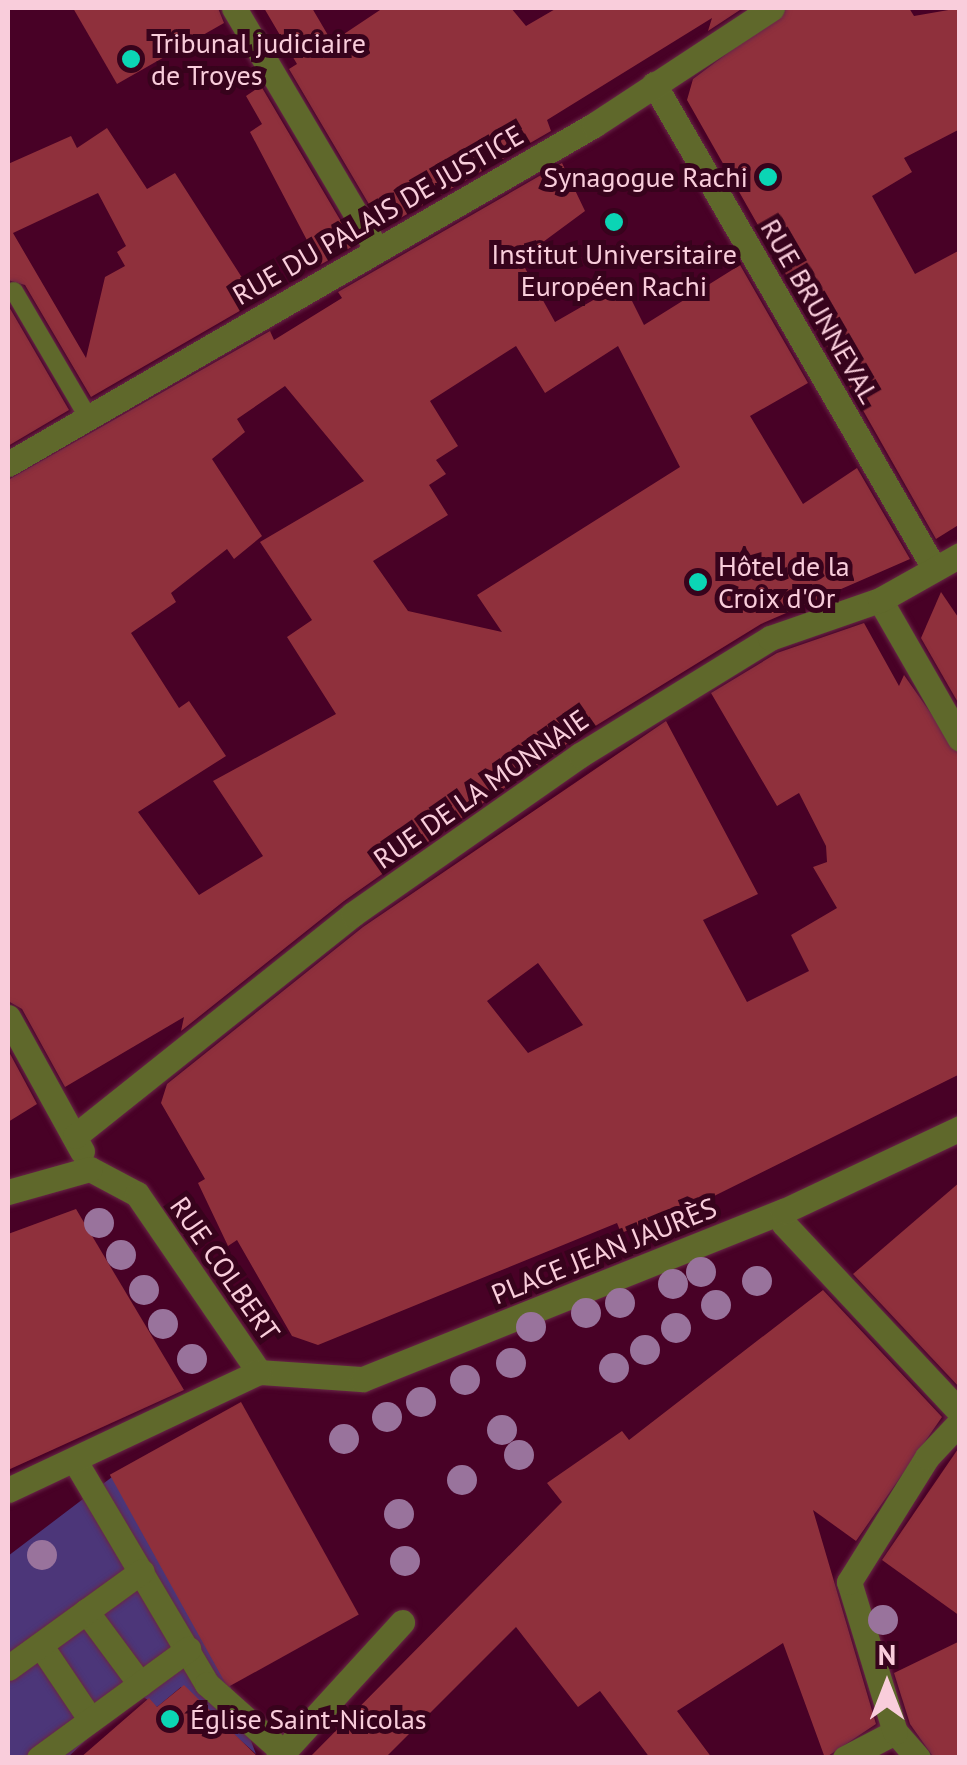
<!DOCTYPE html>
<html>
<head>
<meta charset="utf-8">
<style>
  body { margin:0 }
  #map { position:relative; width:967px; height:1765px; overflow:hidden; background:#480126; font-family:"PT Sans",sans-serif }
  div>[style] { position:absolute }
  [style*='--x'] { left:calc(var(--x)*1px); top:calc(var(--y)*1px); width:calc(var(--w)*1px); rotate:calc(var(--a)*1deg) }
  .green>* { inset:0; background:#4c3679 }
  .building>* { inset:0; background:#8f303c; transform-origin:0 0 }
  .roads { filter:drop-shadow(0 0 2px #682647) drop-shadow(0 0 2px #682647) }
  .service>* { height:18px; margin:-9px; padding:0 9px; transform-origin:9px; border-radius:9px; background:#5f682b }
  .pedestrian>* { height:25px; margin:-12.5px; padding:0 12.5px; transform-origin:12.5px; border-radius:12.5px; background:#5f682b }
  .minor>* { height:25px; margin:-12.5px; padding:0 12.5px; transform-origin:12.5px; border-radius:12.5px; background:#5f682b }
  .trees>* { width:30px; height:30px; margin:-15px; border-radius:50%; background:#99739c }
  .dots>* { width:28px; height:28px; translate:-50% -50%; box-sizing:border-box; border:5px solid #37031c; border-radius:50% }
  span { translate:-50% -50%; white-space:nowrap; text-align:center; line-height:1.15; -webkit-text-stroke:10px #37031c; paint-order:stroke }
  .poi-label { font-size:28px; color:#f9cddb }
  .left { translate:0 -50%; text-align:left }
  .right { translate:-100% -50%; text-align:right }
  .street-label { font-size:28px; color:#f9cddb }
  .frame { position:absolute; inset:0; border:10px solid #f9cddb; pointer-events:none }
  .north { position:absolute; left:837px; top:1635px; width:100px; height:100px; -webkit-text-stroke:8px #37031c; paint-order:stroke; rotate:0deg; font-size:28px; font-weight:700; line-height:40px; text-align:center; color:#f9cddb }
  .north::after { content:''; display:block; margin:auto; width:35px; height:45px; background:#f9cddb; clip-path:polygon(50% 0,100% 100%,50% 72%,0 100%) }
</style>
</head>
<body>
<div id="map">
  <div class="green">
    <div style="clip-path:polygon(112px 1477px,231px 1688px,256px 1754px,181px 1687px,157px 1707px,137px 1692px,68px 1757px,8px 1757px,8px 1556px)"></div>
  </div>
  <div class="building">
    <div style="clip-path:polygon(73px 8px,218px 8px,224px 23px,117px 84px)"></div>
    <div style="clip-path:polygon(264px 8px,312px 8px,332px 42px,383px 8px,511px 8px,526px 26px,557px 8px,743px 8px,708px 31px,712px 18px,547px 120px,551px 131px,383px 228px,289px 69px,297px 64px)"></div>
    <div style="clip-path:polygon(788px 8px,909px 8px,914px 16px,960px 8px,960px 129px,904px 158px,912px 172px,872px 196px,915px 274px,960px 250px,960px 524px,936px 539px,687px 100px,693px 79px)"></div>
    <div style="clip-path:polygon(261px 86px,355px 245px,320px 265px,250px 132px,262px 124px,246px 96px)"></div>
    <div style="clip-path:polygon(evenodd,107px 128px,147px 189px,175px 173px,257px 301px,91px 397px,25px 285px,8px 280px,8px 164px,71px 136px,77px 148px,107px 128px,98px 193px,126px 246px,117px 252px,125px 266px,105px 277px,86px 358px,13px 233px,98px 193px)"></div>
    <div style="clip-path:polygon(evenodd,562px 163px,585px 211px,520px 259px,555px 322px,623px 283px,644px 325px,740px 265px,808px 383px,750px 416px,803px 504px,857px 468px,910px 559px,761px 624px,571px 741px,344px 901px,181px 1031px,184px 1017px,65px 1087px,22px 1009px,8px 1001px,8px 480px,270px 331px,274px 340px,342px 298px,338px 292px,562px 163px,516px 346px,545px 393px,618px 346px,680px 467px,477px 595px,502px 632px,408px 611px,373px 561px,448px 515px,429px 485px,446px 474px,436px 460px,458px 446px,430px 401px,516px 346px,562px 163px,285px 386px,364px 481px,260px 542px,312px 620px,287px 637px,336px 714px,213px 781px,263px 856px,199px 895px,138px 812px,226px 756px,189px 701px,179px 708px,131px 633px,176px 602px,171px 593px,227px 549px,234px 559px,262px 536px,212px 459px,245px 432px,237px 419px,285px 386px)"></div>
    <div style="clip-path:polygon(8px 305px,69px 410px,8px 446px)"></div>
    <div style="clip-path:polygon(941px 592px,960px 620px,960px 706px,921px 638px)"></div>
    <div style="clip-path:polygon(evenodd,864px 623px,899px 686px,904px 675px,960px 755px,960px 1074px,700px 1203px,621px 1233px,617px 1223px,318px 1345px,292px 1336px,237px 1240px,228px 1246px,198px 1183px,205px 1179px,161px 1103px,167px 1084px,363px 927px,666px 721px,758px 894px,703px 920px,747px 1002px,809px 971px,791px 935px,837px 908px,813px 867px,827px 862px,826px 846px,799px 793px,777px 806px,711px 693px,777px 653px,864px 623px,538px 963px,583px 1025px,528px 1053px,487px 1001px,538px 963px)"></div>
    <div style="clip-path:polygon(8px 1050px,37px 1104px,8px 1122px)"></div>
    <div style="clip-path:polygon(960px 1182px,960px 1388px,853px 1274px)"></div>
    <div style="clip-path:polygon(76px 1209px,184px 1390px,8px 1470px,8px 1234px)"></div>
    <div style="clip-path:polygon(823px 1290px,942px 1417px,856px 1541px,813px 1510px,876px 1724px,825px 1758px,783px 1643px,677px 1711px,712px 1758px,650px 1758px,600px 1691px,578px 1707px,516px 1627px,385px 1758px,309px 1758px,562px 1502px,547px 1483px,622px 1431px,629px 1440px)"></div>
    <div style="left:241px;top:1402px;width:243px;height:150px;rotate:61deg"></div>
    <div style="clip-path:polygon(960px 1446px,960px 1616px,882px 1560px)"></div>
    <div style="clip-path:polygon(960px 1641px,960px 1758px,934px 1758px,910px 1724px,894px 1673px)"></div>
    <div style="clip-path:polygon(184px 1685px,259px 1758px,80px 1758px,149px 1698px,157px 1707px)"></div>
  </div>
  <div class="roads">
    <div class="service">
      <div style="--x:14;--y:291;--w:146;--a:59.6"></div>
    </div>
    <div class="pedestrian">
      <div style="--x:654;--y:84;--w:559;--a:59.95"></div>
      <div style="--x:75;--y:1461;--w:259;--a:59.4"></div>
      <div style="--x:207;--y:1684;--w:102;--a:41.8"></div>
      <div style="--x:86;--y:1611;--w:91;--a:53.5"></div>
      <div style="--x:41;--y:1646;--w:88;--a:56.1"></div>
      <div style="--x:8;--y:1668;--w:165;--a:-35.9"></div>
      <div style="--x:39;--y:1758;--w:185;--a:-36.2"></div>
      <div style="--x:278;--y:1758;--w:184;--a:-47.6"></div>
    </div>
    <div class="minor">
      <div style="--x:234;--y:8;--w:281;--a:59.4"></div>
      <div style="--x:8;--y:464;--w:677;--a:-30.05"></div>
      <div style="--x:594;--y:125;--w:213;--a:-33.3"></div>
      <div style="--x:880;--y:600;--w:160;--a:60.1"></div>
      <div style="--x:8;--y:1017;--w:153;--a:61.1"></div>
      <div style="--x:75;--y:1136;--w:356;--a:-38.6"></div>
      <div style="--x:353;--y:914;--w:277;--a:-35"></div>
      <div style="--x:580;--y:755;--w:223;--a:-31.6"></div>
      <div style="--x:770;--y:638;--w:116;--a:-19.1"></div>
      <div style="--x:880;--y:600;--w:92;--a:-29.4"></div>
      <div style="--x:90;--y:1169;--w:53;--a:28"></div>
      <div style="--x:137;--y:1194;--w:216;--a:55.6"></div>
      <div style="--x:8;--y:1192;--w:85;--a:-15.7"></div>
      <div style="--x:784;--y:1211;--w:13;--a:90"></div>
      <div style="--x:784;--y:1224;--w:258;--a:46.9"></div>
      <div style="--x:259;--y:1372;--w:104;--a:3.9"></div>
      <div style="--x:363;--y:1379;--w:453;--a:-21.8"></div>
      <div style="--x:784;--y:1211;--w:195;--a:-25.2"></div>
      <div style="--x:8;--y:1490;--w:277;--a:-25.2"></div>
      <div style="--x:845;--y:1758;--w:56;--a:-27.5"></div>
      <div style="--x:918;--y:1758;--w:35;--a:-131"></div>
      <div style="--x:895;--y:1732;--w:157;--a:-107"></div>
      <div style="--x:849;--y:1582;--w:147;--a:-58"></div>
      <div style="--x:927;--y:1457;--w:48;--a:-46.7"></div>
    </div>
  </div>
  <div class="trees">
    <div style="left:99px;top:1223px"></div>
    <div style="left:121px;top:1255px"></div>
    <div style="left:701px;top:1272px"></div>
    <div style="left:757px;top:1281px"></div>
    <div style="left:673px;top:1284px"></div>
    <div style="left:144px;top:1290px"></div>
    <div style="left:620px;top:1303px"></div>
    <div style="left:716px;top:1305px"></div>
    <div style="left:586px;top:1313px"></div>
    <div style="left:163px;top:1324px"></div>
    <div style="left:531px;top:1327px"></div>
    <div style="left:676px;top:1328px"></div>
    <div style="left:645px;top:1350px"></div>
    <div style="left:192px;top:1359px"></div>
    <div style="left:511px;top:1363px"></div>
    <div style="left:614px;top:1368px"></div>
    <div style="left:465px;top:1380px"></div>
    <div style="left:421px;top:1402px"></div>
    <div style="left:387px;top:1417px"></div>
    <div style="left:502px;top:1430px"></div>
    <div style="left:344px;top:1439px"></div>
    <div style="left:519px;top:1455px"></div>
    <div style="left:462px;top:1480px"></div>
    <div style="left:399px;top:1514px"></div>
    <div style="left:42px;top:1555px"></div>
    <div style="left:405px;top:1561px"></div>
    <div style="left:883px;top:1620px"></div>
  </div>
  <div class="dots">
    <div style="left:131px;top:59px;background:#0bd5b5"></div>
    <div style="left:768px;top:177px;background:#0bd5b5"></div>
    <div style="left:614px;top:222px;background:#0bd5b5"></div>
    <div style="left:698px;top:582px;background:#0bd5b5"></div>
    <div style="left:170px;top:1719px;background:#0bd5b5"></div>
  </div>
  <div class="poi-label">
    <span class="left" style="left:151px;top:59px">Tribunal judiciaire<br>de Troyes</span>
    <span class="right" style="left:748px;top:177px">Synagogue Rachi</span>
    <span style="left:614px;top:270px">Institut Universitaire<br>Européen Rachi</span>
    <span class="left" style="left:718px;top:582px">Hôtel de la<br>Croix d'Or</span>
    <span class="left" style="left:190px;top:1719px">Église Saint-Nicolas</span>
  </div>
  <div class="street-label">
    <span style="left:378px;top:215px;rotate:-30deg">RUE DU PALAIS DE JUSTICE</span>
    <span style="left:820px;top:311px;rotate:60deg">RUE BRUNNEVAL</span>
    <span style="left:481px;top:789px;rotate:-35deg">RUE DE LA MONNAIE</span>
    <span style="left:604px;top:1251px;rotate:-22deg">PLACE JEAN JAURÈS</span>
    <span style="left:225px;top:1269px;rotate:55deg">RUE COLBERT</span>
  </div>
  <div class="frame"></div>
  <div class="north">N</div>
</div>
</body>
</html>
